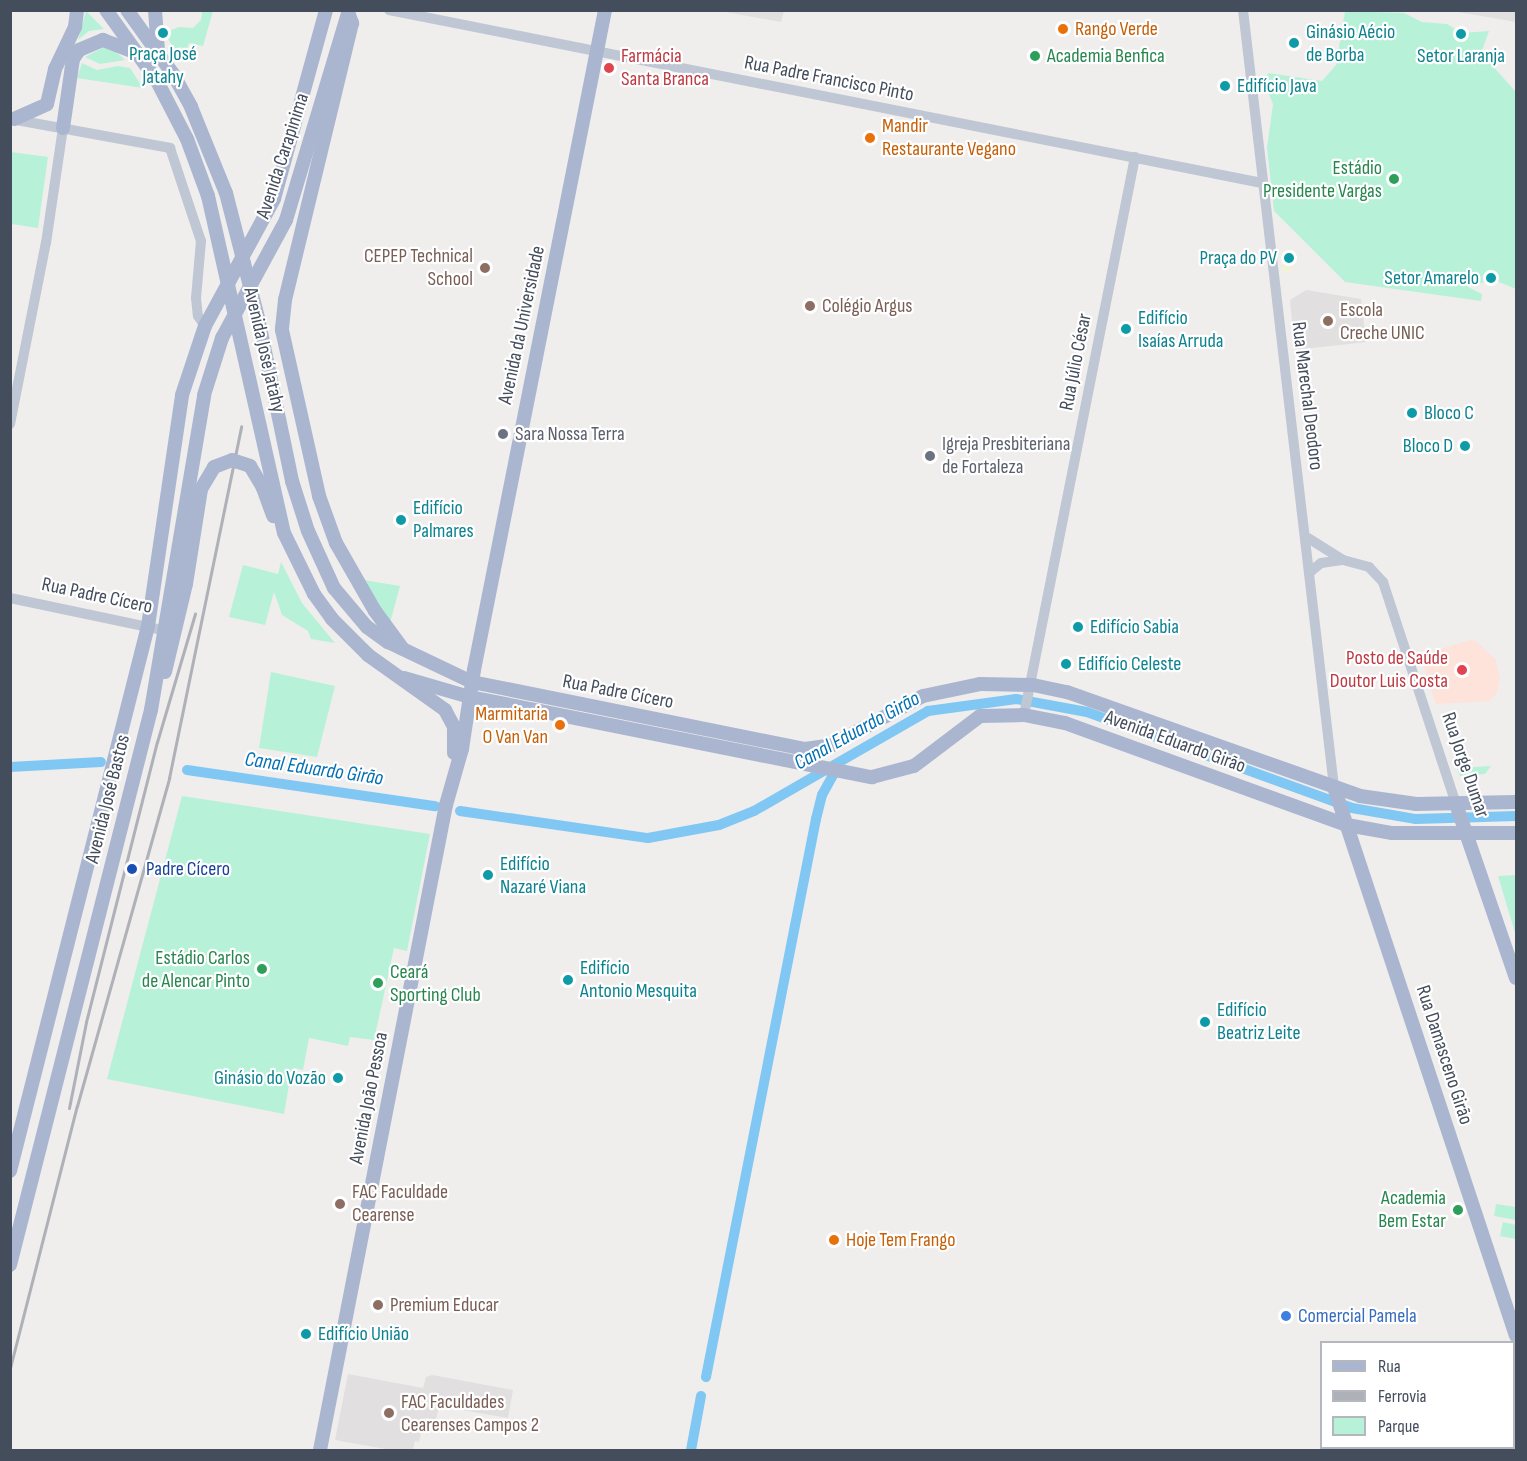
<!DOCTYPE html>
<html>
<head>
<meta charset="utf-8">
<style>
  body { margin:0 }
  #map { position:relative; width:1527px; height:1461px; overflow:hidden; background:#f0eded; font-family:"Sofia Sans Condensed",sans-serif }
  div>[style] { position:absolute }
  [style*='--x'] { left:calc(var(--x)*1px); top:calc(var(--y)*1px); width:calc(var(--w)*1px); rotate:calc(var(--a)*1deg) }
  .education>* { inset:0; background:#e1dfdf }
  .medical>* { inset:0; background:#fde3da }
  .green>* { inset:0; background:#b7f2d8 }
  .sand>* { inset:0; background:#f3f0dc }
  .canal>* { height:10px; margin:-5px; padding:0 5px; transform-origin:5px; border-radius:5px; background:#80c7f3 }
  .minor>* { height:10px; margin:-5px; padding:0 5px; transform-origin:5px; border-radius:5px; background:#bfc6d4 }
  .major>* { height:14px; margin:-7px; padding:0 7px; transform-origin:7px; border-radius:7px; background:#aab6cf }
  .rail>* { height:3px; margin:-1.5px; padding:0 1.5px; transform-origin:1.5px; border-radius:1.5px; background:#afb1b8 }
  .major-bridge>* { height:14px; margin:-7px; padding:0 7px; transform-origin:7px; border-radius:7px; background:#aab6cf }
  .dots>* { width:16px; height:16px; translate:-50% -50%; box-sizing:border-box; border:3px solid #fff; border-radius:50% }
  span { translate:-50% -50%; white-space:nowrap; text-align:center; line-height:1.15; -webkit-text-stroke:4.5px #fff; paint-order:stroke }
  .food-label { font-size:20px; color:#c56008 }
  .left { translate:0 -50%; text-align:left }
  .right { translate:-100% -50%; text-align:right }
  .culture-label { font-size:20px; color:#0d838f }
  .leisure-label { font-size:20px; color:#27864d }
  .health-label { font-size:20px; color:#be3a42 }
  .street-label { font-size:20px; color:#444d5c }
  .education-label { font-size:20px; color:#785e54 }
  .worship-label { font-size:20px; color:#5b616d }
  .transit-label { font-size:20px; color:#164399 }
  .shop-label { font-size:20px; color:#366cbe }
  .water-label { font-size:21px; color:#006fb3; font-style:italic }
  .frame { position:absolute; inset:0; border:12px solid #444d5c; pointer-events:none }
  .legend { position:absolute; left:1320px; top:1341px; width:195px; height:108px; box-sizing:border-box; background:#fff; border:2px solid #b4b8be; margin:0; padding:8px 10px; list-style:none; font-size:18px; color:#444d5c }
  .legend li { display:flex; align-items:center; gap:12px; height:30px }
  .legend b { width:30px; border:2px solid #b4b8be }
</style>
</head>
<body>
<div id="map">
  <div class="education">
    <div style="clip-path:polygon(720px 11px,784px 10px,784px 11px,781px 22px)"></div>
    <div style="clip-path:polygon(1452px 11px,1516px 11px,1516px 22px)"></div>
    <div style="clip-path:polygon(1306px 290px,1361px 299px,1366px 342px,1295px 350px,1290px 300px)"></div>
    <div style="clip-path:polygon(348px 1374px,423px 1388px,426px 1377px,432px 1375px,513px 1390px,508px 1418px,439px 1406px,436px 1420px,424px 1418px,419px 1442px,415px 1441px,413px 1450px,391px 1450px,335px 1440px)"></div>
  </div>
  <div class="medical">
    <div style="clip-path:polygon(1474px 639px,1496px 660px,1500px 680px,1496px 694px,1489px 701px,1436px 704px,1420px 655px)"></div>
  </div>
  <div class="green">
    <div style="clip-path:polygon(86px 11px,104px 29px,89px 31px,78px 40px)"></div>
    <div style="clip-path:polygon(202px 11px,213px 11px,203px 46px,189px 43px,187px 49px,180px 47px,176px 51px,164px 33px,179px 27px,193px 28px,201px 20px)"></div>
    <div style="clip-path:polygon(1345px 11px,1404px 13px,1422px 22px,1447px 24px,1462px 33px,1489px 31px,1481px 53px,1516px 92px,1516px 289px,1494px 280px,1476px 284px,1473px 280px,1468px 287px,1482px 294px,1481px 301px,1345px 282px,1274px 211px,1267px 148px,1273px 104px,1265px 85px,1268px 73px,1322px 81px,1336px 65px)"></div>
    <div style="clip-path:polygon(104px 47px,115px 51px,125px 60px,100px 64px,85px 57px)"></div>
    <div style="clip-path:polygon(82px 63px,97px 70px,118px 66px,130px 68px,143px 88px,77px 78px)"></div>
    <div style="clip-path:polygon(11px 152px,48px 157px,38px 228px,11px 224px)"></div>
    <div style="clip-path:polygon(281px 562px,302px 603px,335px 643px,311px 639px,308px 631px,282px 615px,274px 592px,265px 625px,229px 617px,243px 565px,278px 574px)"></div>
    <div style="clip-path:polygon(358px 579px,400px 586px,390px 623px)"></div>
    <div style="clip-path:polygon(271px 672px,335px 686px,317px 757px,259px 748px)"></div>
    <div style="clip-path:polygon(1491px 766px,1485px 774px,1460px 776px,1457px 768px)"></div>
    <div style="clip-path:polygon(182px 796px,430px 834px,407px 951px,394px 948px,374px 1040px,350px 1037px,348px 1046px,309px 1038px,303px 1070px,294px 1068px,291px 1073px,284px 1114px,107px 1079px)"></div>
    <div style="clip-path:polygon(1516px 875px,1516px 936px,1498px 876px)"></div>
    <div style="clip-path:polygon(1496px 1204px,1516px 1207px,1516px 1220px,1494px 1216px)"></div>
    <div style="clip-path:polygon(1503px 1222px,1516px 1225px,1516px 1239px,1500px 1236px)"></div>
  </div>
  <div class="sand">
    <div style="clip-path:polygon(1280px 252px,1293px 265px,1291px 273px,1282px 272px)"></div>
  </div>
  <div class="canal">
    <div style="--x:10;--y:767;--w:91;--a:-3.1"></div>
    <div style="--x:187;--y:770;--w:251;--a:8.3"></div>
    <div style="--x:460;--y:811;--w:190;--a:8.2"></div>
    <div style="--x:648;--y:838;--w:72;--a:-10.4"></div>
    <div style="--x:719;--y:825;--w:38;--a:-22"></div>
    <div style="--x:754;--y:811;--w:201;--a:-29.9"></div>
    <div style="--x:928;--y:711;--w:89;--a:-7.8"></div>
    <div style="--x:1016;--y:699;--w:72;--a:10.4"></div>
    <div style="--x:1087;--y:712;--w:282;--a:19.9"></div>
    <div style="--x:1352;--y:808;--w:65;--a:9.8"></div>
    <div style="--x:1416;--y:819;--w:100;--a:-1.7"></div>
    <div style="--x:706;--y:1377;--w:569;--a:-78.85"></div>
    <div style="--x:816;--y:819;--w:25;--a:-76"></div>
    <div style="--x:822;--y:795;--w:35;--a:-61"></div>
    <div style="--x:691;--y:1450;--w:55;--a:-79.5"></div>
  </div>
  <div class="minor">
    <div style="--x:389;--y:10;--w:890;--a:11.21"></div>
    <div style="--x:1243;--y:10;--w:782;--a:83.32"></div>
    <div style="--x:11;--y:119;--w:162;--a:10.3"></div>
    <div style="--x:170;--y:148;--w:98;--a:71.6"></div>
    <div style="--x:201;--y:241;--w:57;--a:95"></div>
    <div style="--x:196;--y:298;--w:18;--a:84"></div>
    <div style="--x:198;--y:316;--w:12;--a:55"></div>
    <div style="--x:10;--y:424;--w:185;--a:-78.8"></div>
    <div style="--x:46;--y:243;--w:116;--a:-81.6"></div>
    <div style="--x:1308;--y:538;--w:41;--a:32.2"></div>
    <div style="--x:1343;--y:560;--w:27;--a:15"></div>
    <div style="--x:1369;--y:567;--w:21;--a:47"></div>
    <div style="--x:1383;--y:582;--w:234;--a:71.8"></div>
    <div style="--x:1310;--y:572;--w:14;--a:-39"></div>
    <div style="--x:1321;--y:563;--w:21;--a:-8"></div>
    <div style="--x:10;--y:598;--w:166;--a:11.9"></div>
    <div style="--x:1024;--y:715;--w:569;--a:-78.75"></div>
  </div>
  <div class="major">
    <div style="--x:106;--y:10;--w:87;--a:54.3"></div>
    <div style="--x:127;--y:10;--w:79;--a:54.3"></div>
    <div style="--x:173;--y:74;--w:38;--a:61"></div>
    <div style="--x:155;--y:10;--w:41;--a:85.8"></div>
    <div style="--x:349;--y:15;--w:9;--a:69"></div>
    <div style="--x:352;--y:23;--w:285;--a:103.6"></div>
    <div style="--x:285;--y:300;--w:30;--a:96"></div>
    <div style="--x:282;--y:330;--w:170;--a:77.4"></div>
    <div style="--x:319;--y:496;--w:50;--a:70.1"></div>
    <div style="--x:336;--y:543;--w:78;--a:60.2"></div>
    <div style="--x:375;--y:611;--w:47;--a:53.6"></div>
    <div style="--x:14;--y:119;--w:36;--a:-24"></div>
    <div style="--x:47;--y:104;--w:36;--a:-77"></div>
    <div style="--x:55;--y:69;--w:47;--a:-64.5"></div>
    <div style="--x:75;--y:27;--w:17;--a:-83"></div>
    <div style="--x:63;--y:128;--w:70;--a:-81.8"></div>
    <div style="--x:73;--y:59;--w:11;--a:-56"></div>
    <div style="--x:79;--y:50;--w:26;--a:-23"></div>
    <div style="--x:103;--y:40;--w:39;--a:21"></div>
    <div style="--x:284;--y:533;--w:68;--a:63.8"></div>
    <div style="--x:314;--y:594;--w:31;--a:54"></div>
    <div style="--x:332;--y:619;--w:51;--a:45"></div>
    <div style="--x:368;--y:655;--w:95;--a:35.5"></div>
    <div style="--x:445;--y:710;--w:19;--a:62"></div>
    <div style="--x:454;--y:727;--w:26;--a:90"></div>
    <div style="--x:367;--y:627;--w:26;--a:36"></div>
    <div style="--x:388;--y:642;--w:93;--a:25.5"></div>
    <div style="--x:472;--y:682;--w:340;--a:11.4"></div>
    <div style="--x:805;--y:749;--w:27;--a:-8"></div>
    <div style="--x:832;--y:745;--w:103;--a:-28.3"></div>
    <div style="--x:923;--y:696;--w:58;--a:-11.9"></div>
    <div style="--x:980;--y:684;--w:53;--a:1.1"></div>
    <div style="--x:1033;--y:685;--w:35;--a:12"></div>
    <div style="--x:1067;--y:692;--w:311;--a:19.5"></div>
    <div style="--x:1360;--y:796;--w:57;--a:8.1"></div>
    <div style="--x:1416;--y:804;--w:100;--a:-1.1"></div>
    <div style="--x:165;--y:672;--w:90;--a:-76.6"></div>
    <div style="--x:404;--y:678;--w:69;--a:16.1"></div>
    <div style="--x:470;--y:697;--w:410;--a:11.3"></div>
    <div style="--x:872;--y:777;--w:43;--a:-14.7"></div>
    <div style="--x:914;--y:766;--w:83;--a:-37.1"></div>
    <div style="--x:980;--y:716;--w:44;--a:-1.3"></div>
    <div style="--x:1024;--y:715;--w:42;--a:11"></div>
    <div style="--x:1065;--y:723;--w:300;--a:19.9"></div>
    <div style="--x:1347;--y:825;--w:46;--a:10.1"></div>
    <div style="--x:1392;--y:833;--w:124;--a:0"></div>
    <div style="--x:1334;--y:787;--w:578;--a:71.66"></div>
    <div style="--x:1456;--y:804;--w:184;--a:71"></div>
    <div style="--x:10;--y:1171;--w:562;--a:-75.79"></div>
    <div style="--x:148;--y:626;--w:233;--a:-81.6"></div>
    <div style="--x:182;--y:395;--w:73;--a:-71.6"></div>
    <div style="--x:205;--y:326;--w:145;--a:-61.5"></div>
    <div style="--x:274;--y:199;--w:196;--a:-74.6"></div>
    <div style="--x:10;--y:1265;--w:573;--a:-75.75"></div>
    <div style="--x:151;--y:710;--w:319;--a:-80.4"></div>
    <div style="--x:204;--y:395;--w:60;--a:-72.5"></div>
    <div style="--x:222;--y:338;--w:134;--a:-61.5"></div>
    <div style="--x:286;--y:220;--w:219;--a:-73.3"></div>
    <div style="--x:320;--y:1450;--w:657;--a:-78.95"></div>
    <div style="--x:446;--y:805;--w:58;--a:-74.1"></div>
    <div style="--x:462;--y:749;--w:80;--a:-81.4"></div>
    <div style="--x:474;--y:670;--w:673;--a:-78.77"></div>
  </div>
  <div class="rail">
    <div style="--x:69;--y:1108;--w:88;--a:-78.8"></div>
    <div style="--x:86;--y:1022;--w:289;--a:-75.8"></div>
    <div style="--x:157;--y:742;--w:134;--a:-73.5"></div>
    <div style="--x:10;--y:1368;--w:270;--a:-75.7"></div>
    <div style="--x:77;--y:1106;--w:341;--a:-74.3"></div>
    <div style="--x:169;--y:778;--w:359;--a:-78.4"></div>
  </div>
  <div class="major-bridge">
    <div style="--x:157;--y:81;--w:65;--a:62.7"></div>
    <div style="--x:187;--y:139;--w:61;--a:69.8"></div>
    <div style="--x:208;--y:196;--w:345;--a:77.3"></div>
    <div style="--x:191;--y:107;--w:93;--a:67.9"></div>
    <div style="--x:226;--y:193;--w:129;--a:75.6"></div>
    <div style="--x:258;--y:318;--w:167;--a:78.2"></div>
    <div style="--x:292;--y:481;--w:52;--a:72.3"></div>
    <div style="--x:308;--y:531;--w:63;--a:65.5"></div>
    <div style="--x:334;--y:588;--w:51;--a:49.8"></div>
    <div style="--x:186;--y:584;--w:96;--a:-81"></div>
    <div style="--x:201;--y:489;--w:26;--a:-59"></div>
    <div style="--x:214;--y:467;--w:19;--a:-21"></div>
    <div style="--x:232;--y:460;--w:19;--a:18"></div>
    <div style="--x:250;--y:466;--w:26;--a:59"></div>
    <div style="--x:263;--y:488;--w:30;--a:70"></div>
  </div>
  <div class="dots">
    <div style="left:1063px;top:29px;background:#e8710a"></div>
    <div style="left:163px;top:33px;background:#0f9aa8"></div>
    <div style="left:1461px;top:34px;background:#0f9aa8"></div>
    <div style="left:1294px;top:43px;background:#0f9aa8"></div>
    <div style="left:1035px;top:56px;background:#2e9e5b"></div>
    <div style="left:609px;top:68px;background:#e0444e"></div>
    <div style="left:1225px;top:86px;background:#0f9aa8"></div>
    <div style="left:870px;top:138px;background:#e8710a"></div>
    <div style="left:1394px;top:179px;background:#2e9e5b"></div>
    <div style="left:1289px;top:258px;background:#0f9aa8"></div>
    <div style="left:485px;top:268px;background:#8d6e63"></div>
    <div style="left:1491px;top:278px;background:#0f9aa8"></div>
    <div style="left:810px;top:306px;background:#8d6e63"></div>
    <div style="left:1328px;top:321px;background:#8d6e63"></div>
    <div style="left:1126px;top:329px;background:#0f9aa8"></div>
    <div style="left:1412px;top:413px;background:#0f9aa8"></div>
    <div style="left:503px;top:434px;background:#6b7280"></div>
    <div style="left:1465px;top:446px;background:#0f9aa8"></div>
    <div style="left:930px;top:456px;background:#6b7280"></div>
    <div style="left:401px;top:520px;background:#0f9aa8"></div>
    <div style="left:1078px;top:627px;background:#0f9aa8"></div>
    <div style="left:1066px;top:664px;background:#0f9aa8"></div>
    <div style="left:1462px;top:670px;background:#e0444e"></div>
    <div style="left:560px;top:725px;background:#e8710a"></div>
    <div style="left:132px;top:869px;background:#1a4fb4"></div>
    <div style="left:488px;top:875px;background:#0f9aa8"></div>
    <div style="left:262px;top:969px;background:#2e9e5b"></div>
    <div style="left:568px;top:980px;background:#0f9aa8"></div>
    <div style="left:378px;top:983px;background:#2e9e5b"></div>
    <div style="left:1205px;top:1022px;background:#0f9aa8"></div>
    <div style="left:338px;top:1078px;background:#0f9aa8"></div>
    <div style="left:340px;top:1204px;background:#8d6e63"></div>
    <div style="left:1458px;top:1210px;background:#2e9e5b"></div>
    <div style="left:834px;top:1240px;background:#e8710a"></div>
    <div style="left:378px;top:1305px;background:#8d6e63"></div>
    <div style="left:1286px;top:1316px;background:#3f7fe0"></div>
    <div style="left:306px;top:1334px;background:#0f9aa8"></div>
    <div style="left:389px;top:1413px;background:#8d6e63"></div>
  </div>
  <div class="food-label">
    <span class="left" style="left:1075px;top:29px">Rango Verde</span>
    <span class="left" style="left:882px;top:138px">Mandir<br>Restaurante Vegano</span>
    <span class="right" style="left:548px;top:726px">Marmitaria<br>O Van Van</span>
    <span class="left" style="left:846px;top:1240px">Hoje Tem Frango</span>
  </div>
  <div class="culture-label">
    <span class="left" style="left:1306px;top:44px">Ginásio Aécio<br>de Borba</span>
    <span style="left:163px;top:66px">Praça José<br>Jatahy</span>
    <span style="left:1461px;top:56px">Setor Laranja</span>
    <span class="left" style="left:1237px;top:86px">Edifício Java</span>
    <span class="right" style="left:1277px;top:258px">Praça do PV</span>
    <span class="right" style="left:1479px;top:278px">Setor Amarelo</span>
    <span class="left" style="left:1138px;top:330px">Edifício<br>Isaías Arruda</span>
    <span class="left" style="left:1424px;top:413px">Bloco C</span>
    <span class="right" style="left:1453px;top:446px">Bloco D</span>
    <span class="left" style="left:413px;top:520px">Edifício<br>Palmares</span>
    <span class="left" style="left:1090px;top:627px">Edifício Sabia</span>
    <span class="left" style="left:1078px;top:664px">Edifício Celeste</span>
    <span class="left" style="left:500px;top:876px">Edifício<br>Nazaré Viana</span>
    <span class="left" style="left:580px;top:980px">Edifício<br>Antonio Mesquita</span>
    <span class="left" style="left:1217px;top:1022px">Edifício<br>Beatriz Leite</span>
    <span class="right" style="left:326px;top:1078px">Ginásio do Vozão</span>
    <span class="left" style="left:318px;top:1334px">Edifício União</span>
  </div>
  <div class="leisure-label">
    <span class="left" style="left:1047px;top:56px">Academia Benfica</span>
    <span class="right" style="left:1382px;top:180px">Estádio<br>Presidente Vargas</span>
    <span class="right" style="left:250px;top:970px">Estádio Carlos<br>de Alencar Pinto</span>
    <span class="left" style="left:390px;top:984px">Ceará<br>Sporting Club</span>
    <span class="right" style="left:1446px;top:1210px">Academia<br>Bem Estar</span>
  </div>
  <div class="health-label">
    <span class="left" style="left:621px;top:68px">Farmácia<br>Santa Branca</span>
    <span class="right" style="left:1448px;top:670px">Posto de Saúde<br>Doutor Luis Costa</span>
  </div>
  <div class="street-label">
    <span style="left:829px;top:79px;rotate:11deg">Rua Padre Francisco Pinto</span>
    <span style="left:283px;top:156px;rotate:-72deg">Avenida Carapinima</span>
    <span style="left:522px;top:325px;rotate:-78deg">Avenida da Universidade</span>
    <span style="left:264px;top:350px;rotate:77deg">Avenida José Jatahy</span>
    <span style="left:1076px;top:362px;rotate:-79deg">Rua Júlio César</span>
    <span style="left:1307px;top:396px;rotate:83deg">Rua Marechal Deodoro</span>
    <span style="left:97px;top:596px;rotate:12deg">Rua Padre Cícero</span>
    <span style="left:618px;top:692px;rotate:11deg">Rua Padre Cícero</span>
    <span style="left:1175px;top:742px;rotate:20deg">Avenida Eduardo Girão</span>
    <span style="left:1465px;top:765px;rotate:71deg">Rua Jorge Dumar</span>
    <span style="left:108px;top:799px;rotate:-76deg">Avenida José Bastos</span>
    <span style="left:1444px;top:1055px;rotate:72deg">Rua Damasceno Girão</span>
    <span style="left:369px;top:1098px;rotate:-79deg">Avenida João Pessoa</span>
  </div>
  <div class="education-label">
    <span class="right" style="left:473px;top:268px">CEPEP Technical<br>School</span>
    <span class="left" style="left:822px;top:306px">Colégio Argus</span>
    <span class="left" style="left:1340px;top:322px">Escola<br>Creche UNIC</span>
    <span class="left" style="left:352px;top:1204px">FAC Faculdade<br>Cearense</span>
    <span class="left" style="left:390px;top:1305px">Premium Educar</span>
    <span class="left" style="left:401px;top:1414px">FAC Faculdades<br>Cearenses Campos 2</span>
  </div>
  <div class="worship-label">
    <span class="left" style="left:515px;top:434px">Sara Nossa Terra</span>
    <span class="left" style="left:942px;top:456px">Igreja Presbiteriana<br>de Fortaleza</span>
  </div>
  <div class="transit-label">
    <span class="left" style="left:146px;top:869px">Padre Cícero</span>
  </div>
  <div class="shop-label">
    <span class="left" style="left:1298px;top:1316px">Comercial Pamela</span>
  </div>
  <div class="water-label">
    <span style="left:857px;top:731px;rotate:-29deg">Canal Eduardo Girão</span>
    <span style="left:314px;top:769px;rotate:8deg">Canal Eduardo Girão</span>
  </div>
  <div class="frame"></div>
  <ul class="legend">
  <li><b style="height:8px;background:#aab6cf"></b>Rua</li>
  <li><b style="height:8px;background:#afb1b8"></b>Ferrovia</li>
  <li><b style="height:16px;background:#b7f2d8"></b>Parque</li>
  </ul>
</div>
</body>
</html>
